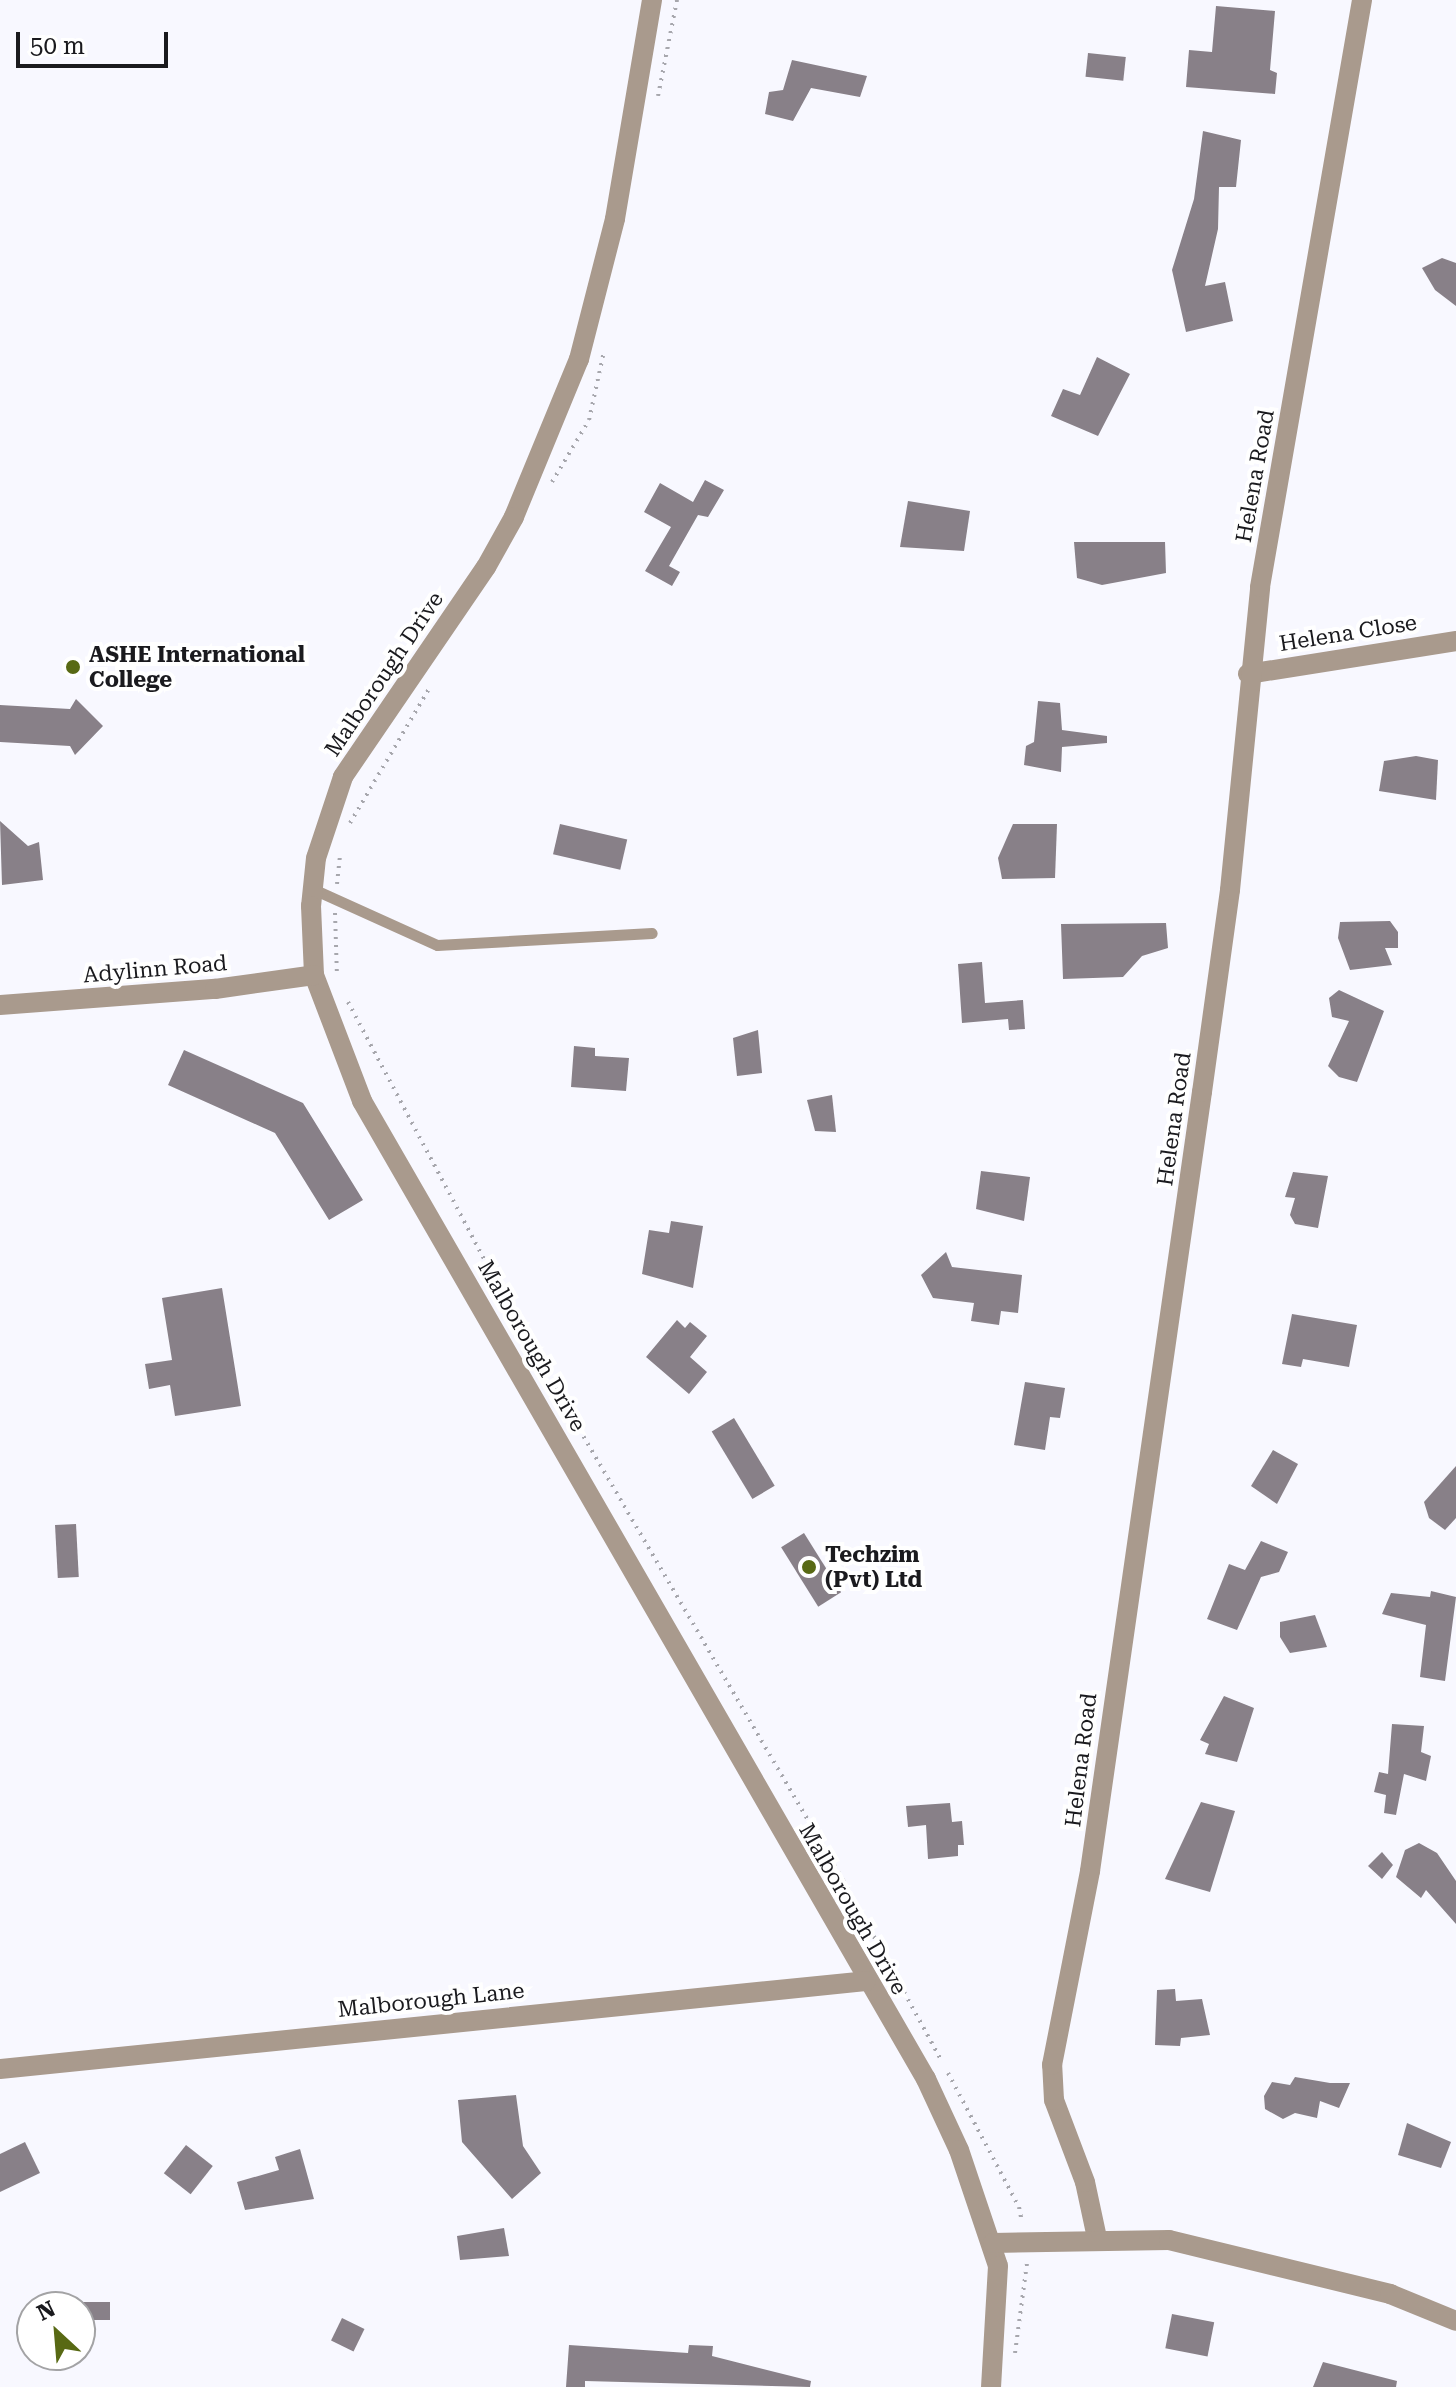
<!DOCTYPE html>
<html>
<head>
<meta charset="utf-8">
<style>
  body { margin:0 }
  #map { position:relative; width:1456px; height:2387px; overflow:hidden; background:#f8f8ff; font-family:"Roboto Serif",serif }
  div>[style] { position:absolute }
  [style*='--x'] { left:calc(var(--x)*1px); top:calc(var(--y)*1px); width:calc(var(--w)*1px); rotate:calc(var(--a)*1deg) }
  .building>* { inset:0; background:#888088; transform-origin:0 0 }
  .path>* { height:4px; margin-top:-2px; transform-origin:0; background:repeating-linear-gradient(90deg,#a7a7ad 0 2px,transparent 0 8px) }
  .service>* { height:11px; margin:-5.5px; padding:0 5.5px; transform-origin:5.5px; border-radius:5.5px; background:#a99a8d }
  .minor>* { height:20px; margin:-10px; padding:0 10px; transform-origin:10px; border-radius:10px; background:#a99a8d }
  .dots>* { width:22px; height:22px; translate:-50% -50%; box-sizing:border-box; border:4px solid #fff; border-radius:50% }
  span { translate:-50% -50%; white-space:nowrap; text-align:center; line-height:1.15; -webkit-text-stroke:8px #fff; paint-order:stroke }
  .street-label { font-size:22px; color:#1a1a1e }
  .poi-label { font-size:22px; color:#1a1a1e; font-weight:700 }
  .left { translate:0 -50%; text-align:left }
  .north { position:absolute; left:16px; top:2291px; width:80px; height:80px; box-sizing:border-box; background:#fff; border:2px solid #a3a3a5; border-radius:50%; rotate:334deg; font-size:22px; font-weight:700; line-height:32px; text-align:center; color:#1a1a1e }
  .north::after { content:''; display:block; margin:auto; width:28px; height:36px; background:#586914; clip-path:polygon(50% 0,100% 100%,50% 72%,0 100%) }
  .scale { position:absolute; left:16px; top:32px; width:152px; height:36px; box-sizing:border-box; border:4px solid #1a1a1e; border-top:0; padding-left:10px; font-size:24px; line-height:28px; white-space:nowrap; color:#1a1a1e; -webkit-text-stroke:6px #fff; paint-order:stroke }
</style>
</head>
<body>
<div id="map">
  <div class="building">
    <div style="clip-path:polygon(1216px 6px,1275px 11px,1270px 70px,1277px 73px,1275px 94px,1186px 87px,1189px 50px,1212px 52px)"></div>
    <div style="left:1088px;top:53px;width:38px;height:24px;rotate:6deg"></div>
    <div style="clip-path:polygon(792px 60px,867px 76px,860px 97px,811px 88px,793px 121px,765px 114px,769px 92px,783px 90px)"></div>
    <div style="clip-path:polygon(1203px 131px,1241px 140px,1236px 187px,1219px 187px,1218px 229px,1205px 286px,1225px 282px,1233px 321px,1186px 332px,1172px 270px,1194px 199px)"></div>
    <div style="clip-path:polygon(1442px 258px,1456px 263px,1456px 306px,1435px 290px,1422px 268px)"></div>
    <div style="clip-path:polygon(1097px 357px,1130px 374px,1098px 436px,1051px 416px,1063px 389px,1080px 395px)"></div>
    <div style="clip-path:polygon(705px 480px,724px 490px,708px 517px,698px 515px,669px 566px,680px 572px,672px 586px,645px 571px,671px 527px,644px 512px,660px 483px,693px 502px)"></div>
    <div style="clip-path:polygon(908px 501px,970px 511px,964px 551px,900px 547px)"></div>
    <div style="clip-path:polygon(1074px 542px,1165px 542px,1166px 573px,1102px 585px,1077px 578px)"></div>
    <div style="clip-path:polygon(76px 699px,103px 726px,75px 755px,70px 746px,0 742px,0 705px,70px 709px)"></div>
    <div style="clip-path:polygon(1038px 701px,1060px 703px,1062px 730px,1107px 736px,1107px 743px,1062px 747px,1061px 772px,1024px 765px,1026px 746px,1034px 742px)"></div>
    <div style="clip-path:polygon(1416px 756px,1438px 760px,1436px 800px,1379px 791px,1384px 761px)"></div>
    <div style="clip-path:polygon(0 821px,28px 846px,39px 842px,43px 880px,2px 885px)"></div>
    <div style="left:560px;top:824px;width:69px;height:31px;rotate:13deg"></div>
    <div style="clip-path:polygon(1013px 824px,1057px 824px,1055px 878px,1002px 879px,998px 858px)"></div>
    <div style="clip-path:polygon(1390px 921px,1398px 932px,1398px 948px,1385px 948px,1392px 965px,1350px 970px,1338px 938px,1340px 922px)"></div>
    <div style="clip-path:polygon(1166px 923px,1168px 948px,1142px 956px,1123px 977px,1063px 979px,1061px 924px)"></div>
    <div style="clip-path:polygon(982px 962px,985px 1003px,1023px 1000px,1025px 1029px,1009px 1030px,1008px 1019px,962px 1023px,958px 964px)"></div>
    <div style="clip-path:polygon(1339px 990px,1384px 1011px,1357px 1082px,1339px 1077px,1328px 1066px,1349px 1021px,1332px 1017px,1329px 998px)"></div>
    <div style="clip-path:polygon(758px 1030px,762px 1073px,737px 1076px,733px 1038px)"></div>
    <div style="clip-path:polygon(574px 1046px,595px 1048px,595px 1056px,629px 1058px,626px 1091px,571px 1087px)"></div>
    <div style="clip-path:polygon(184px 1050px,303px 1103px,363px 1200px,329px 1220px,275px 1133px,168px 1085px)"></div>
    <div style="clip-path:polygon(832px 1095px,836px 1132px,815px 1131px,807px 1100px)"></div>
    <div style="clip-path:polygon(981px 1171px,1030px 1177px,1024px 1221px,976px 1209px)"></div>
    <div style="clip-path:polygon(1293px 1172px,1328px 1176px,1318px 1228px,1295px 1224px,1290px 1215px,1295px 1198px,1285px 1197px)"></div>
    <div style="clip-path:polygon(671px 1221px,703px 1226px,693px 1288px,642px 1274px,649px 1230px,669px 1233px)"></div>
    <div style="clip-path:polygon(946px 1252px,952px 1267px,1022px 1275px,1018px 1313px,1001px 1311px,999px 1325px,971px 1321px,974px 1303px,933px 1298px,921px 1275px)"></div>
    <div style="clip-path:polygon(222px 1288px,241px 1406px,175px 1416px,170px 1385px,149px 1389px,145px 1364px,172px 1360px,162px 1298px)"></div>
    <div style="clip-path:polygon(1292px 1314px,1357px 1325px,1349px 1367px,1303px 1359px,1301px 1367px,1282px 1364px)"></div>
    <div style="clip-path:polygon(677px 1320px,685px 1328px,690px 1322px,707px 1336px,690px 1357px,707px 1372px,689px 1394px,646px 1357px)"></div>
    <div style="clip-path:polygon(1025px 1382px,1065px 1388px,1060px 1418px,1050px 1417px,1045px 1450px,1014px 1445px)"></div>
    <div style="left:734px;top:1418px;width:79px;height:26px;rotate:59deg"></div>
    <div style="clip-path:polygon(1273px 1450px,1298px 1464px,1277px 1504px,1251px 1486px)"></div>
    <div style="clip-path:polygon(1456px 1466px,1456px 1518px,1445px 1530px,1429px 1518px,1424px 1502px)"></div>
    <div style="left:76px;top:1524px;width:53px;height:21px;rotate:87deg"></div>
    <div style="left:804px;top:1533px;width:70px;height:27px;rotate:58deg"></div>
    <div style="clip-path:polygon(1261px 1541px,1288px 1552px,1279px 1572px,1261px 1577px,1237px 1630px,1207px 1619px,1229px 1564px,1245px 1570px)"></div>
    <div style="clip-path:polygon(1431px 1591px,1456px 1597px,1445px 1681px,1420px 1677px,1426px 1625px,1382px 1614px,1391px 1593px,1430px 1597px)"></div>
    <div style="clip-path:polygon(1315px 1615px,1327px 1647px,1290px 1653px,1280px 1637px,1280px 1622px)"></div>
    <div style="clip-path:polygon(1224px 1696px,1254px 1708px,1237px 1762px,1205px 1754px,1209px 1744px,1200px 1740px)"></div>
    <div style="clip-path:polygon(1392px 1724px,1424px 1726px,1421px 1752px,1431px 1756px,1426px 1781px,1404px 1774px,1396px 1815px,1384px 1813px,1386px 1795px,1374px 1792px,1379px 1772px,1388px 1774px)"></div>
    <div style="clip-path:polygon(1201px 1802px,1235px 1811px,1210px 1892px,1165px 1879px)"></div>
    <div style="clip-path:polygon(950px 1803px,952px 1822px,962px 1821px,964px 1845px,958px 1845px,958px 1856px,928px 1859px,926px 1825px,908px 1827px,906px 1806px)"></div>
    <div style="clip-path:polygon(1419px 1843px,1437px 1853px,1456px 1881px,1456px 1924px,1426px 1890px,1421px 1898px,1396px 1877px,1405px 1850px)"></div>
    <div style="clip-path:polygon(1382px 1852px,1393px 1865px,1382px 1879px,1368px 1866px)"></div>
    <div style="clip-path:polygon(1175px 1989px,1176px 2001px,1202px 1999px,1210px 2035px,1181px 2038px,1180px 2046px,1155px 2045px,1157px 1990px)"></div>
    <div style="clip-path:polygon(1295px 2077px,1330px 2083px,1350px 2083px,1339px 2108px,1320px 2101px,1317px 2118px,1295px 2113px,1283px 2119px,1265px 2109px,1264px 2096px,1272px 2082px,1290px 2085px)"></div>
    <div style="clip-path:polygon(516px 2095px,523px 2146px,541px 2173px,512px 2199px,462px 2142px,458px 2100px)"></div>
    <div style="clip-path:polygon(1407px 2123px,1451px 2142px,1441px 2168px,1398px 2155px)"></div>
    <div style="clip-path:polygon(25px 2142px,40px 2173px,0 2192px,0 2154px)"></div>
    <div style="left:186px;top:2145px;width:34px;height:36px;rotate:38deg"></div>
    <div style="clip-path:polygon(300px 2149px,314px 2199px,245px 2210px,237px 2182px,279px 2170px,275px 2157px)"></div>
    <div style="clip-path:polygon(504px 2228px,509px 2256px,460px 2260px,457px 2236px)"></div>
    <div style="left:80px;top:2302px;width:30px;height:18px"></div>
    <div style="left:1172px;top:2314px;width:43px;height:35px;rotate:11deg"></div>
    <div style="left:342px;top:2318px;width:25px;height:25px;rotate:26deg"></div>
    <div style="clip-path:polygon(569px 2345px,688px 2353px,689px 2345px,713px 2346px,712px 2356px,811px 2381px,810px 2387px,585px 2381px,585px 2387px,566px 2387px)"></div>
    <div style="clip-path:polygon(1323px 2362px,1397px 2381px,1396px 2387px,1313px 2387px)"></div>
  </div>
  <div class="path">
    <div style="--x:658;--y:96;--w:98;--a:-78.8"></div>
    <div style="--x:552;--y:482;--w:72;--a:-59.2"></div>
    <div style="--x:589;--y:420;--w:71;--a:-77.7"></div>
    <div style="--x:350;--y:823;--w:156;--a:-59.5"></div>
    <div style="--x:337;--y:884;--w:31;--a:-84"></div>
    <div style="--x:335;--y:913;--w:63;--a:88.2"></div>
    <div style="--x:348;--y:1002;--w:374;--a:62.1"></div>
    <div style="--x:523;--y:1333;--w:634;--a:59.67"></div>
    <div style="--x:843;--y:1880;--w:203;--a:61.4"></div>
    <div style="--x:948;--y:2073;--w:152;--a:62.1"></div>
    <div style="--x:1019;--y:2207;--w:15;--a:79"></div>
    <div style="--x:1015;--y:2353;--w:91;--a:-82.4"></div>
  </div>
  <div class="service">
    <div style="--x:313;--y:889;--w:136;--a:24.3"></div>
    <div style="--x:437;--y:945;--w:215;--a:-3.2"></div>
  </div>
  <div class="minor">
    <div style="--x:652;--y:0;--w:222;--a:99.6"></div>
    <div style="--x:615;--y:219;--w:145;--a:104.4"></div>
    <div style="--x:579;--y:359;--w:171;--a:112.4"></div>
    <div style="--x:514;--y:517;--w:57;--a:119.2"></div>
    <div style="--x:486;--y:567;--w:254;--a:124.3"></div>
    <div style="--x:343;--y:777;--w:85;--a:108.4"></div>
    <div style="--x:316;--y:858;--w:48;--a:95.9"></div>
    <div style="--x:311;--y:906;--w:69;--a:87.5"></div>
    <div style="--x:314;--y:975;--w:135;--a:69.1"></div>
    <div style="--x:362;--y:1101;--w:1129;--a:60.03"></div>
    <div style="--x:926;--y:2079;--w:78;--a:65.1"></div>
    <div style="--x:959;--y:2150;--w:122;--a:71.4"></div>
    <div style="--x:998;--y:2266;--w:121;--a:93.3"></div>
    <div style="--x:1248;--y:674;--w:211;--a:-9"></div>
    <div style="--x:0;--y:1005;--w:216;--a:-4.3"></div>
    <div style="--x:215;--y:989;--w:100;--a:-8"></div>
    <div style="--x:0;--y:2069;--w:870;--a:-5.8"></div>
    <div style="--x:1097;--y:2238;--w:57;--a:-102.1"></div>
    <div style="--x:1085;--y:2182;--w:88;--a:-110.7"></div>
    <div style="--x:1054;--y:2100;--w:35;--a:-93"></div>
    <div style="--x:1052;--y:2065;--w:198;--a:-78.9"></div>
    <div style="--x:1090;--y:1871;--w:787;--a:-81.82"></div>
    <div style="--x:1202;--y:1092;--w:204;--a:-82.1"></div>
    <div style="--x:1230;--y:890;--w:304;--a:-84.3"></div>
    <div style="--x:1260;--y:587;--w:596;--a:-80.14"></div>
    <div style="--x:993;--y:2243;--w:176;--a:-1"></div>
    <div style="--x:1169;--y:2240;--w:228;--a:13.7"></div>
    <div style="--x:1390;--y:2294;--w:71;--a:22.2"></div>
  </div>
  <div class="dots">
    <div style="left:73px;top:667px;background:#586914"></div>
    <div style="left:809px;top:1567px;background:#586914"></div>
  </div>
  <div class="street-label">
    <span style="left:1255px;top:476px;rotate:-80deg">Helena Road</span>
    <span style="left:1348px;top:633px;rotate:-9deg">Helena Close</span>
    <span style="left:384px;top:674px;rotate:-56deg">Malborough Drive</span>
    <span style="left:155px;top:969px;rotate:-5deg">Adylinn Road</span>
    <span style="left:1174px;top:1119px;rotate:-82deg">Helena Road</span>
    <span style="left:532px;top:1346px;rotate:60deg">Malborough Drive</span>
    <span style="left:1081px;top:1760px;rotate:-83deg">Helena Road</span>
    <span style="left:853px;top:1909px;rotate:60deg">Malborough Drive</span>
    <span style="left:431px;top:2000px;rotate:-6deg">Malborough Lane</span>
  </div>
  <div class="poi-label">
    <span class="left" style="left:89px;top:667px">ASHE International<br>College</span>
    <span class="left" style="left:825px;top:1567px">Techzim<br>(Pvt) Ltd</span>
  </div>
  <div class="north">N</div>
  <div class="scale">50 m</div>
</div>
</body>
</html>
